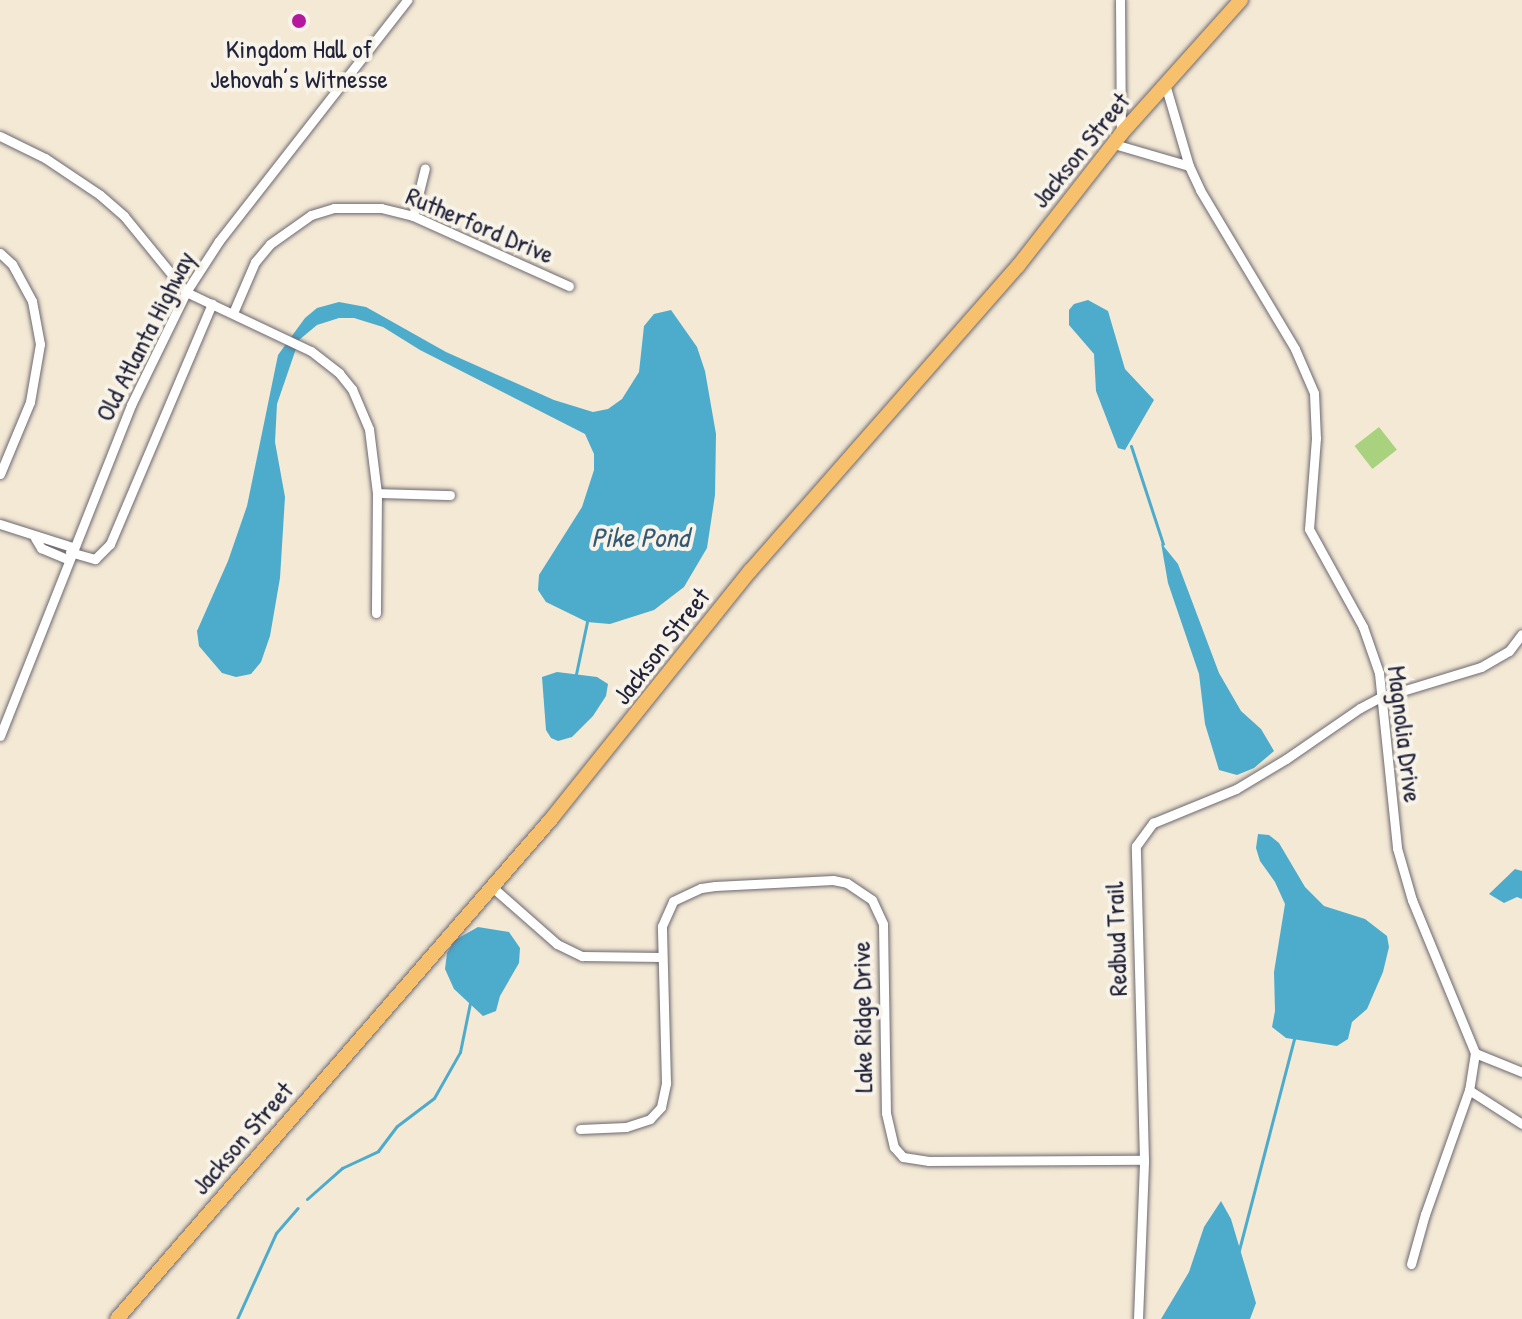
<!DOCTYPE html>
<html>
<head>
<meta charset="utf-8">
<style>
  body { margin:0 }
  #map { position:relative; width:1522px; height:1319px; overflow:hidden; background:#f4e9d5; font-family:"Patrick Hand",sans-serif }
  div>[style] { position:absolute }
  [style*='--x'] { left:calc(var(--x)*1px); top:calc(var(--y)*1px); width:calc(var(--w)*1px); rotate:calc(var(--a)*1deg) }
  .green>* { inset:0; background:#a8d27d; transform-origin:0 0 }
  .water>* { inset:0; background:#4dabcc }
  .stream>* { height:3px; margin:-1.5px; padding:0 1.5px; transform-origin:1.5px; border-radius:1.5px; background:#4dabcc }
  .roads { filter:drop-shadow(0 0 2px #6c6871) drop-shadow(0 0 2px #6c6871) }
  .street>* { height:9px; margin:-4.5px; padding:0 4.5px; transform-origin:4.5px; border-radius:4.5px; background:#fff }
  .primary>* { height:14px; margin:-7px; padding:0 7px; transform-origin:7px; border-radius:7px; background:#f7c06c }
  .dots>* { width:22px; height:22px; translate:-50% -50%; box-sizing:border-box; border:4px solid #f7f3e8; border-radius:50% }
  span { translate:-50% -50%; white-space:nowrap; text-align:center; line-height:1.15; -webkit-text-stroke:8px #f7f3e8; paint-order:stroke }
  .poi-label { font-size:26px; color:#22223b }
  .street-label { font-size:26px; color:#22223b }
  .water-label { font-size:28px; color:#335975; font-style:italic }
</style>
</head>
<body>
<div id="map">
  <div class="green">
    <div style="left:1379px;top:427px;width:29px;height:31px;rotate:52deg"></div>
  </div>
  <div class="water">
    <div style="clip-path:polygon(1088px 300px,1108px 311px,1125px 369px,1154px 400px,1125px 450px,1118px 448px,1096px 391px,1094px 354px,1069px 325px,1069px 310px,1074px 304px)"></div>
    <div style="clip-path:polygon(339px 302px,366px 307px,446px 352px,554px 400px,593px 412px,608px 409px,622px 399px,639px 372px,644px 326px,654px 314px,671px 310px,697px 347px,705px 371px,716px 434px,715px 495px,707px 548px,684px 587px,654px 610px,610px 624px,587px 622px,546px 602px,538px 590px,539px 575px,582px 507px,594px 470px,594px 454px,585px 434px,420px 350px,383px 327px,354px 318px,339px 318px,317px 325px,299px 340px,277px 404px,275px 442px,285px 497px,280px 578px,270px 636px,261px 662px,251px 674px,236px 677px,222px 673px,199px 646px,197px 631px,228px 561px,247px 506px,278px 355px,305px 318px,317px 308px)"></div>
    <div style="clip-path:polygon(1161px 543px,1178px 564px,1219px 673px,1241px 711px,1261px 729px,1274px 751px,1254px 768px,1237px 775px,1219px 770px,1205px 724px,1199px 674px,1168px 583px)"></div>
    <div style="clip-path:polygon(557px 672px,597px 677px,608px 684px,606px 696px,593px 716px,572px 737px,558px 741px,551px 738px,546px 730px,542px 677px)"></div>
    <div style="clip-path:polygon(1258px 834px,1269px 835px,1279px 843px,1305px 887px,1324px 906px,1365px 919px,1387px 936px,1389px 947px,1383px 972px,1367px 1009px,1352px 1022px,1348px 1039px,1337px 1046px,1286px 1038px,1272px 1027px,1275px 1011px,1274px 972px,1285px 904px,1275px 882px,1260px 861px,1256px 848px)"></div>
    <div style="clip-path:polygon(1515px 869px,1522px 871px,1522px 899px,1517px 897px,1504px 903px,1489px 894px)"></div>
    <div style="clip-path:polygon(478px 927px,509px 932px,520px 948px,519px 963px,500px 996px,496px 1011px,483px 1016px,454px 989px,445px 969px,447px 953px,455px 940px)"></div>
    <div style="clip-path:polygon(1221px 1201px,1231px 1219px,1256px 1303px,1250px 1319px,1161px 1319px,1189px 1272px,1204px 1227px)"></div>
  </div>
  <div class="stream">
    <div style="--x:1131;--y:446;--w:103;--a:71.9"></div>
    <div style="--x:576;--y:674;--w:53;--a:-78.1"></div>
    <div style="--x:307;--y:1199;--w:47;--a:-41.5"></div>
    <div style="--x:342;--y:1168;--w:40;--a:-25"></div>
    <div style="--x:378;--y:1151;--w:31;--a:-53"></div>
    <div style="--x:397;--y:1126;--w:46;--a:-37.1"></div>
    <div style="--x:434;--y:1098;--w:53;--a:-60.5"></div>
    <div style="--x:460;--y:1052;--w:50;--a:-78.5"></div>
    <div style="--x:1239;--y:1250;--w:218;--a:-75.4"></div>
    <div style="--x:237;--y:1319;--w:94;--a:-65.6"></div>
    <div style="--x:276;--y:1233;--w:33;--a:-49"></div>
  </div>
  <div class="roads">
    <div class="street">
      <div style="--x:1120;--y:0;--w:134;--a:89.6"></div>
      <div style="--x:1165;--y:84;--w:85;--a:73.7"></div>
      <div style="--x:1189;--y:166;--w:26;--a:65"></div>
      <div style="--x:1200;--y:190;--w:185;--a:59.1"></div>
      <div style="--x:1295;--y:349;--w:48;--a:66.6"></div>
      <div style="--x:1314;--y:393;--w:45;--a:87.5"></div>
      <div style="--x:1316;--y:438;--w:91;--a:94.4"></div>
      <div style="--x:1309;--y:529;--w:112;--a:61.1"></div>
      <div style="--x:1363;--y:627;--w:49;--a:70.8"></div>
      <div style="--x:1379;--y:673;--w:176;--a:84.1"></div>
      <div style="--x:1397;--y:848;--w:54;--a:73.9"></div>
      <div style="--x:1412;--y:900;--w:165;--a:67.6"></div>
      <div style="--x:1475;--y:1053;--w:37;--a:99"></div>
      <div style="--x:1469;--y:1090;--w:132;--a:109.5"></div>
      <div style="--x:1425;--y:1214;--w:52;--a:105.6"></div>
      <div style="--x:0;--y:136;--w:50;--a:26.1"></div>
      <div style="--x:45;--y:158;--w:66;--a:33.9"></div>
      <div style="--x:100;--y:195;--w:32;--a:41"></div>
      <div style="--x:124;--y:216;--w:98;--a:50.8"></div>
      <div style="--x:186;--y:292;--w:138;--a:25.3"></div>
      <div style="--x:311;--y:351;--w:36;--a:38"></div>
      <div style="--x:339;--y:373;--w:21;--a:51"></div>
      <div style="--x:352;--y:389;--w:43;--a:67"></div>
      <div style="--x:369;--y:429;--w:64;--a:82.9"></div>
      <div style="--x:377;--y:493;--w:120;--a:90.5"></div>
      <div style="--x:1114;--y:144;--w:78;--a:16.3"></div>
      <div style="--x:413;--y:216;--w:49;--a:-76"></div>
      <div style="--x:0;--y:253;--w:16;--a:43"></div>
      <div style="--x:12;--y:264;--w:42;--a:61.6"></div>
      <div style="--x:32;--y:301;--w:44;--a:79.5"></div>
      <div style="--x:40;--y:344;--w:59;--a:99.8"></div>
      <div style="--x:30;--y:402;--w:78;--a:112.6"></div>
      <div style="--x:233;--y:313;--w:56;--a:-66.7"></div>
      <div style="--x:255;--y:262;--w:23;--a:-50"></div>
      <div style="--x:270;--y:244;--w:50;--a:-35.3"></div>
      <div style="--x:311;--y:215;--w:24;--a:-17"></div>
      <div style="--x:334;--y:208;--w:47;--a:0"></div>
      <div style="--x:381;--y:208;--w:33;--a:14"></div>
      <div style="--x:413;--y:216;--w:171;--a:24.2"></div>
      <div style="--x:377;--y:493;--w:73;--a:1.6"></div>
      <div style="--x:0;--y:524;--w:76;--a:17.7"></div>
      <div style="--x:35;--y:538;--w:12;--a:59"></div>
      <div style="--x:41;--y:548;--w:28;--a:23"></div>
      <div style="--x:70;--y:552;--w:26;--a:16"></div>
      <div style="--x:95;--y:559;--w:21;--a:-45"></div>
      <div style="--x:110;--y:544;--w:261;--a:-67"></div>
      <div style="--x:0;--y:736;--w:356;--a:-68.4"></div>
      <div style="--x:131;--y:405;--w:126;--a:-64"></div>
      <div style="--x:186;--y:292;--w:61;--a:-57.1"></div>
      <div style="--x:219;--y:241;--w:306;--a:-52"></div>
      <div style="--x:491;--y:886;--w:88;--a:41.3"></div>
      <div style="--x:557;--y:944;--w:28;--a:26"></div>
      <div style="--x:582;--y:956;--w:80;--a:0.7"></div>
      <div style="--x:1475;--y:1053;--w:51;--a:22"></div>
      <div style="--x:1469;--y:1090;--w:63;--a:32.7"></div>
      <div style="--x:580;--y:1129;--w:46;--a:-2.5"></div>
      <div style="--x:626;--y:1127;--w:25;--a:-18"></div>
      <div style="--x:650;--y:1119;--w:16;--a:-47"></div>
      <div style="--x:661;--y:1107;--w:25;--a:-78"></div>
      <div style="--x:666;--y:1083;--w:157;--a:-91.5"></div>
      <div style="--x:662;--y:926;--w:27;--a:-66"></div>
      <div style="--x:673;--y:901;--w:31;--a:-25"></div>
      <div style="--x:701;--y:888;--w:14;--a:-8"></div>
      <div style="--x:715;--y:886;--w:118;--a:-2.9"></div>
      <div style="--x:833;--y:880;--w:14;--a:12"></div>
      <div style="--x:847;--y:883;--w:30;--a:34"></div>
      <div style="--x:872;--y:900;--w:26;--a:65"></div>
      <div style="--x:883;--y:924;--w:189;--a:89.1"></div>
      <div style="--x:886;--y:1113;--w:35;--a:77"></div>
      <div style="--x:894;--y:1147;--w:13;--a:48"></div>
      <div style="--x:903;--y:1157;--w:26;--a:9"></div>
      <div style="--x:929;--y:1161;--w:215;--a:-0.3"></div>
      <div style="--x:1138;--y:1319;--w:159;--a:-87.8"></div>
      <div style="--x:1144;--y:1160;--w:314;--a:-91.5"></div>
      <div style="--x:1136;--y:846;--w:29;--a:-54"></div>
      <div style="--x:1153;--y:823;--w:90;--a:-22.3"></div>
      <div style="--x:1236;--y:789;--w:58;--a:-31"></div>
      <div style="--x:1286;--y:759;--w:90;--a:-34.6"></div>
      <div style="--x:1360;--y:708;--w:21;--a:-28"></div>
      <div style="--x:1379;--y:698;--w:107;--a:-16.9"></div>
      <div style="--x:1481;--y:667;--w:32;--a:-30"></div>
      <div style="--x:1509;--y:651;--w:21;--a:-53"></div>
    </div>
    <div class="primary">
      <div style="--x:117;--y:1319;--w:663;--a:-49.03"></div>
      <div style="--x:552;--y:818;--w:317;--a:-51.3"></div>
      <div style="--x:750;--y:571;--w:406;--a:-48.7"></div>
      <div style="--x:1018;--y:266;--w:167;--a:-52"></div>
      <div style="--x:1121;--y:134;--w:180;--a:-48.2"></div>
    </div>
  </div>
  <div class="dots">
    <div style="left:299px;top:21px;background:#b5179e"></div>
  </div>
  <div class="poi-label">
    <span style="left:299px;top:64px">Kingdom Hall of<br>Jehovah’s Witnesse</span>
  </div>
  <div class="street-label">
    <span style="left:1080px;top:150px;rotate:-51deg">Jackson Street</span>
    <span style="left:480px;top:225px;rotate:23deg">Rutherford Drive</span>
    <span style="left:145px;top:336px;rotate:-63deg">Old Atlanta Highway</span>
    <span style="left:661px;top:646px;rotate:-52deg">Jackson Street</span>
    <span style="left:1405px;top:734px;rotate:83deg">Magnolia Drive</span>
    <span style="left:1116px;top:939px;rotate:-92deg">Redbud Trail</span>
    <span style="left:862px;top:1017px;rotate:-91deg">Lake Ridge Drive</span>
    <span style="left:242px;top:1138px;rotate:-49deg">Jackson Street</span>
  </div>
  <div class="water-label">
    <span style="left:640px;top:537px">Pike Pond</span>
  </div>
</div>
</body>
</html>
